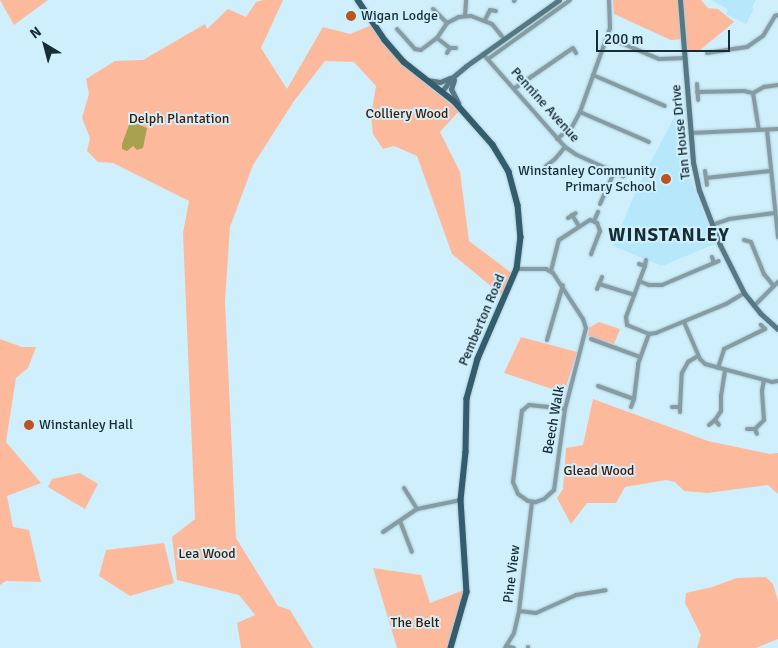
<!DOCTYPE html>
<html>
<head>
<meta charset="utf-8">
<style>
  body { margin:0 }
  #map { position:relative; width:778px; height:648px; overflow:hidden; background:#d0effc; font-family:Signika,sans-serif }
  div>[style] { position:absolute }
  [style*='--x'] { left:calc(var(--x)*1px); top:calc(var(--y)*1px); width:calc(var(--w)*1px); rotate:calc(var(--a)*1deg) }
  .built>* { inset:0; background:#b6e7fb }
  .green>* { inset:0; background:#fdb99c }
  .water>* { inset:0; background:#a9a14d }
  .roads { filter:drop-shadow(0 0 1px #afccd8) drop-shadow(0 0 1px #afccd8) }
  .street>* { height:4px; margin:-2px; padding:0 2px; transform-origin:2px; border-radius:2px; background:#869ca5 }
  .secondary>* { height:5px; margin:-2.5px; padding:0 2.5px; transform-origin:2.5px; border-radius:2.5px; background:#567784 }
  .primary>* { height:5.5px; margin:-2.75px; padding:0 2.75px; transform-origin:2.75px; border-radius:2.75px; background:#335c6c }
  .dots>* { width:14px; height:14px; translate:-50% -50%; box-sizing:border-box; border:2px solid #d0effc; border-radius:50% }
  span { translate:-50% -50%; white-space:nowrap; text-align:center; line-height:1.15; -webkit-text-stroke:4px #d0effc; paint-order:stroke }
  .poi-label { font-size:14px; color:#172d35 }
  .left { translate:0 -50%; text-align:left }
  .right { translate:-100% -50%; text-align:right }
  .street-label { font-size:14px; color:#172d35 }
  .park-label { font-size:14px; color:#4a1900 }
  .district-label { font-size:19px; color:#172d35; font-weight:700; letter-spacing:1px }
  .north { position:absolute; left:20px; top:20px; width:50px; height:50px; -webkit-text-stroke:4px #d0effc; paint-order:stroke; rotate:323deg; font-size:14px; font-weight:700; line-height:20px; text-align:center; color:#172d35 }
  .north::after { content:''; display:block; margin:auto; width:18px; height:22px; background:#172d35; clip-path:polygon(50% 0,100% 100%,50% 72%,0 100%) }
  .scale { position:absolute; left:596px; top:30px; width:134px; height:22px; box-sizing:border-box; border:2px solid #172d35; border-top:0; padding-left:6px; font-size:15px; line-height:18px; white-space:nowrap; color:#172d35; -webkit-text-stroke:4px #d0effc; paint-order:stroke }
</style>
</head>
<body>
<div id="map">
  <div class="built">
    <div style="clip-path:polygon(711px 0,756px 0,752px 7px,754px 9px,746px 24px,726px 14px,728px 9px)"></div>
    <div style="clip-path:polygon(684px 99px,692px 183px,715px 244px,662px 266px,613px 246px,638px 186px)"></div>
  </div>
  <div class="green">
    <div style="clip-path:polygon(0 0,48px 0,14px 25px)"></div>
    <div style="clip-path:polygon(263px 0,283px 0,261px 48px,287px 89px,323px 27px,350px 34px,372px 25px,400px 63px,459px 111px,440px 132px,460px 172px,469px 241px,513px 274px,504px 297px,452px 254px,417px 156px,394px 146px,383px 149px,373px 134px,371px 115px,376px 86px,354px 62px,325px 61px,294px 101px,253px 165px,230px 227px,225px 301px,236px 538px,278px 606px,290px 610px,313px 648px,241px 648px,237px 623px,255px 615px,239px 595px,177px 580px,172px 537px,195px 519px,183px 233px,189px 201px,113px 163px,98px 162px,87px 151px,90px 138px,82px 118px,89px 94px,86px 79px,115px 61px,143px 60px,205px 24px,207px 29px,228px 9px,246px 17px,256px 2px)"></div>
    <div style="clip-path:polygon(613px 0,701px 0,708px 8px,718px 9px,734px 22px,699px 51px,684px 50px,683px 39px,671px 40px,614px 14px)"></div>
    <div style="clip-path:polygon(599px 322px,620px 329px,614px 344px,588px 336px,589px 328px)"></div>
    <div style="clip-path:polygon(521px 337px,577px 352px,564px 393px,504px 373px)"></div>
    <div style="clip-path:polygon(0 339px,22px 347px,36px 347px,28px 368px,16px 378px,6px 442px,41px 483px,7px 496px,13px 527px,29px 530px,41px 582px,6px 581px,0 585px)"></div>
    <div style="clip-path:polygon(593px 399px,708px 441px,770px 454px,778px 453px,778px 494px,768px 485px,707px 493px,684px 491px,675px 482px,666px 480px,625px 487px,616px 503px,587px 503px,571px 524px,557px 498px,563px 489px,566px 448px,583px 445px)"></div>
    <div style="clip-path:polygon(80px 473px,98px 484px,85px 509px,48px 487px,52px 479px)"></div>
    <div style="clip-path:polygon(164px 543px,174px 583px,130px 596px,99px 576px,106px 550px)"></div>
    <div style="clip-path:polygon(373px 568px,421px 575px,430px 603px,464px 590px,449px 648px,397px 648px)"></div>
    <div style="clip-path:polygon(766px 577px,773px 584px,778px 601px,778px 639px,756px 648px,697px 648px,701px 635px,685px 603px,686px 593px,712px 587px,737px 578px)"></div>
  </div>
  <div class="water">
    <div style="clip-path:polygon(137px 124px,147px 128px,143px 148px,137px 150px,133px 146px,127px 151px,122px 149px,122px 144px,129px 125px)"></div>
  </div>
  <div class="roads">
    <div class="street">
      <div style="--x:514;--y:1;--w:1;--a:-45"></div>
      <div style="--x:433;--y:9;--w:20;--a:45"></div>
      <div style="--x:465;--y:16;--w:16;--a:-86"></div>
      <div style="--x:485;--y:20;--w:11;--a:-63"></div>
      <div style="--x:490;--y:10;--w:6;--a:9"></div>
      <div style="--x:397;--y:29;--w:27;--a:48"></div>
      <div style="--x:415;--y:49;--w:6;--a:9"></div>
      <div style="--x:421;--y:50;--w:20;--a:-37"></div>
      <div style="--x:437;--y:38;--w:18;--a:-56"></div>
      <div style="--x:447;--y:23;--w:13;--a:-27"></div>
      <div style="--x:459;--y:17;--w:12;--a:-5"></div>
      <div style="--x:471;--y:16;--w:22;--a:21"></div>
      <div style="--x:492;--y:24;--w:19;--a:51"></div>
      <div style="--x:607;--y:37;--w:56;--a:22.9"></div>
      <div style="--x:659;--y:59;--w:26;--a:-2"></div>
      <div style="--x:437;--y:38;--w:16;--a:38"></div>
      <div style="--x:447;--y:53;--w:6;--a:-59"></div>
      <div style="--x:450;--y:48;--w:6;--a:0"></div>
      <div style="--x:707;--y:53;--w:40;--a:-8.5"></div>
      <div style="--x:747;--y:47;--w:19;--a:-35"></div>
      <div style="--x:763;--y:36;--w:23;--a:-59"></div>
      <div style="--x:775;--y:16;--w:3;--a:-18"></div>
      <div style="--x:483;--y:54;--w:124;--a:48.6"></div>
      <div style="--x:565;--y:147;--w:14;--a:34"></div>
      <div style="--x:577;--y:155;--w:51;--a:24.5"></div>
      <div style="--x:488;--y:59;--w:101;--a:-35.7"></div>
      <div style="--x:593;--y:75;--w:78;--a:23.3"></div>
      <div style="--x:697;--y:84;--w:16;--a:86"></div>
      <div style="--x:515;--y:88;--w:70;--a:-34.6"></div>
      <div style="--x:573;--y:48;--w:6;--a:59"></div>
      <div style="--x:697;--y:92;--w:47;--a:-1.2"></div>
      <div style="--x:744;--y:91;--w:9;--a:13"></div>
      <div style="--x:753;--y:93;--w:37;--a:81"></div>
      <div style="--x:753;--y:93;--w:13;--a:-29"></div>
      <div style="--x:764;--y:87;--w:14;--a:-8"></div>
      <div style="--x:580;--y:112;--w:75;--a:23.5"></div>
      <div style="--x:767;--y:130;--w:108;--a:84.1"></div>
      <div style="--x:691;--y:133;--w:87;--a:-2.6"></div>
      <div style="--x:557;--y:139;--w:19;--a:-39"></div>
      <div style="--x:572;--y:127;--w:17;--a:-62"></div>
      <div style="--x:580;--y:112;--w:89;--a:-70.3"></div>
      <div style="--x:610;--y:28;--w:28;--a:-92"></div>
      <div style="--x:546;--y:166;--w:11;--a:-38"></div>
      <div style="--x:555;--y:159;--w:16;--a:-50"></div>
      <div style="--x:705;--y:171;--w:14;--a:82"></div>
      <div style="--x:706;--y:178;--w:64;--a:-6.2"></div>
      <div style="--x:600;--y:204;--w:35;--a:-66"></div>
      <div style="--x:572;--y:215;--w:13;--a:58"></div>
      <div style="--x:568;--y:218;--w:9;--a:-32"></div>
      <div style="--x:594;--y:221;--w:10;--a:-66"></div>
      <div style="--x:712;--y:225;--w:18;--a:-19"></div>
      <div style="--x:729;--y:219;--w:46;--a:-7.4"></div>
      <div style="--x:744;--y:240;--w:7;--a:16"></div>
      <div style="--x:751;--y:242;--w:35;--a:68"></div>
      <div style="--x:764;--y:274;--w:14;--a:51"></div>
      <div style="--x:712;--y:257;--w:6;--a:72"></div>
      <div style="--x:714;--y:263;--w:5;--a:-22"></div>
      <div style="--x:639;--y:264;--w:6;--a:18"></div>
      <div style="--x:645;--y:266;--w:6;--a:-81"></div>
      <div style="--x:517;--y:269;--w:29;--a:0"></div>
      <div style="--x:546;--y:269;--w:8;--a:30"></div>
      <div style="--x:553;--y:273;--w:55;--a:56.9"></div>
      <div style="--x:583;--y:319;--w:9;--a:72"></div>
      <div style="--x:586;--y:328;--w:84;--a:104.5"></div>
      <div style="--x:565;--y:409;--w:82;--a:97.7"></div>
      <div style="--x:554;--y:490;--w:13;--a:138"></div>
      <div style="--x:544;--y:499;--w:9;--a:159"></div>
      <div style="--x:536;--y:502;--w:8;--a:-173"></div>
      <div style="--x:528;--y:501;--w:12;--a:-145"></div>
      <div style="--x:518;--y:494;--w:13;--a:-113"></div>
      <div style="--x:513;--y:482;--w:72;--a:-82.8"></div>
      <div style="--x:522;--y:411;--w:9;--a:-41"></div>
      <div style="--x:529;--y:405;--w:36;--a:6"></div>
      <div style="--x:551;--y:271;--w:32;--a:-76"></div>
      <div style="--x:559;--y:240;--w:37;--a:-33"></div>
      <div style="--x:590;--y:220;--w:8;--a:23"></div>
      <div style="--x:597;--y:223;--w:9;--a:69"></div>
      <div style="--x:600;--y:231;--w:25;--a:111"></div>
      <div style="--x:639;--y:281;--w:11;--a:22"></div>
      <div style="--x:649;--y:285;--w:13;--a:0"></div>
      <div style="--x:662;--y:285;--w:56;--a:-22.9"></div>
      <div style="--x:599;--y:284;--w:37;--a:17"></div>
      <div style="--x:597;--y:289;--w:13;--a:-67"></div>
      <div style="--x:754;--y:306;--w:34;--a:-45"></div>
      <div style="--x:684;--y:322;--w:40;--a:66.6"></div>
      <div style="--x:700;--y:359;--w:7;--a:45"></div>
      <div style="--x:705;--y:364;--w:69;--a:15"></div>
      <div style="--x:772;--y:382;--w:6;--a:-9"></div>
      <div style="--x:627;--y:325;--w:24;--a:22"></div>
      <div style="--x:649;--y:334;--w:7;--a:-8"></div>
      <div style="--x:656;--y:333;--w:76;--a:-22.5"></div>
      <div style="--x:726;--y:304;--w:21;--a:-31"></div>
      <div style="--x:627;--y:325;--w:8;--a:-97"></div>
      <div style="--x:626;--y:317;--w:54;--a:-69.6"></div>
      <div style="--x:591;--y:339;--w:52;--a:20.2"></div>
      <div style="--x:547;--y:340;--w:57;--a:-73.8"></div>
      <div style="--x:718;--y:368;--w:20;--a:-72"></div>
      <div style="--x:724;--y:349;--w:46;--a:-26"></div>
      <div style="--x:765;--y:329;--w:6;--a:-135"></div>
      <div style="--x:598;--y:386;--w:38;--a:20"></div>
      <div style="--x:634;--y:399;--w:35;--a:-83"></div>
      <div style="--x:638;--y:364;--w:32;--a:-70"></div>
      <div style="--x:631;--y:407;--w:9;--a:-69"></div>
      <div style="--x:672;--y:407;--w:8;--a:0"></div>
      <div style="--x:680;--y:407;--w:5;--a:90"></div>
      <div style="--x:680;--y:407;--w:34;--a:-87"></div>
      <div style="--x:682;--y:373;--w:13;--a:-61"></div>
      <div style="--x:688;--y:362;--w:12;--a:-31"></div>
      <div style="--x:715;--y:420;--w:11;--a:-56"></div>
      <div style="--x:721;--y:411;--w:15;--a:-90"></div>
      <div style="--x:721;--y:396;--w:26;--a:-81"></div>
      <div style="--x:709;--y:425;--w:8;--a:-40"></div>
      <div style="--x:715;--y:420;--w:6;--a:51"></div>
      <div style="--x:747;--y:429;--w:8;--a:0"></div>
      <div style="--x:755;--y:429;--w:5;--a:68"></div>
      <div style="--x:755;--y:429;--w:13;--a:-45"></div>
      <div style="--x:764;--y:420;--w:29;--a:-94"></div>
      <div style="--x:762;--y:391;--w:11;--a:-80"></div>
      <div style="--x:404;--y:488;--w:25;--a:58"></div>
      <div style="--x:400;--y:521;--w:33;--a:69"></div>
      <div style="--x:383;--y:532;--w:41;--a:-34.1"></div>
      <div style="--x:417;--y:509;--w:45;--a:-11.6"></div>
      <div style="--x:519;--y:611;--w:17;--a:7"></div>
      <div style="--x:536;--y:613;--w:44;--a:-24.2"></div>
      <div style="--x:576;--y:595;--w:30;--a:-9"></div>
      <div style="--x:506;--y:646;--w:8;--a:14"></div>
      <div style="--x:505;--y:648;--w:17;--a:-59"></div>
      <div style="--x:514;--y:633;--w:23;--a:-77"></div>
      <div style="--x:519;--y:611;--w:110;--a:-83.2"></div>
      <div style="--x:528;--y:648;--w:1;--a:-90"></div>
    </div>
    <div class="secondary">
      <div style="--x:680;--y:0;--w:163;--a:85.4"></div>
      <div style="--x:693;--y:162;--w:29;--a:78"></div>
      <div style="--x:699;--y:190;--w:59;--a:69.1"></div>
      <div style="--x:720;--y:245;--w:54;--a:63.4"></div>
      <div style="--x:744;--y:293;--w:26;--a:51"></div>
      <div style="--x:760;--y:313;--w:24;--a:42"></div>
      <div style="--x:427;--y:80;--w:13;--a:9"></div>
      <div style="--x:440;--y:82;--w:11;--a:-22"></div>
      <div style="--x:454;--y:80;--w:9;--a:108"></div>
      <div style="--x:451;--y:89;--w:16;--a:63"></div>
      <div style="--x:442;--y:91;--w:18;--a:-52"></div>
      <div style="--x:453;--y:77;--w:17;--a:-40"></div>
      <div style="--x:466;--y:66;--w:114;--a:-35.4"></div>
    </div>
    <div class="primary">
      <div style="--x:358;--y:0;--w:48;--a:56"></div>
      <div style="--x:385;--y:40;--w:29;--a:49"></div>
      <div style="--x:404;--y:62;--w:65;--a:38.1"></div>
      <div style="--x:455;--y:102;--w:57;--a:48.5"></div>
      <div style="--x:493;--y:145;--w:31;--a:59"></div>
      <div style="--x:509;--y:172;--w:34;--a:75"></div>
      <div style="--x:518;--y:205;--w:32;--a:85"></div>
      <div style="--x:521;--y:237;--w:32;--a:97"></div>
      <div style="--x:517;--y:269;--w:98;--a:113.4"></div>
      <div style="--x:478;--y:359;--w:41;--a:105.4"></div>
      <div style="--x:467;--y:399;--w:53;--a:91.1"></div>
      <div style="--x:466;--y:452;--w:48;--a:95.9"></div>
      <div style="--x:461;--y:500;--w:92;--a:86.3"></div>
      <div style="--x:467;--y:592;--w:58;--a:105.9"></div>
    </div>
  </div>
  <div class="dots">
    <div style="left:351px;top:16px;background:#b95522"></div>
    <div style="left:666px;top:179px;background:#b95522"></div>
    <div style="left:29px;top:425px;background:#b95522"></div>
  </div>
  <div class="poi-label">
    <span class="left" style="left:361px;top:16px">Wigan Lodge</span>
    <span class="right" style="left:656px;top:179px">Winstanley Community<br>Primary School</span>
    <span class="left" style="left:39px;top:425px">Winstanley Hall</span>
  </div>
  <div class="street-label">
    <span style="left:545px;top:105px;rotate:48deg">Pennine Avenue</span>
    <span style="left:681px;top:132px;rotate:-96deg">Tan House Drive</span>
    <span style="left:482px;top:320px;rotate:-67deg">Pemberton Road</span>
    <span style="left:554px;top:420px;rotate:-80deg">Beech Walk</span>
    <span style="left:512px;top:574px;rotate:-83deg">Pine View</span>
  </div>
  <div class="park-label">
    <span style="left:407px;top:114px">Colliery Wood</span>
    <span style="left:179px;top:119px">Delph Plantation</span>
    <span style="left:599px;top:471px">Glead Wood</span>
    <span style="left:207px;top:554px">Lea Wood</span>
    <span style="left:415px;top:623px">The Belt</span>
  </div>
  <div class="district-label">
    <span style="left:669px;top:236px">WINSTANLEY</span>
  </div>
  <div class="north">N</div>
  <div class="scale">200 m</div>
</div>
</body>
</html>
